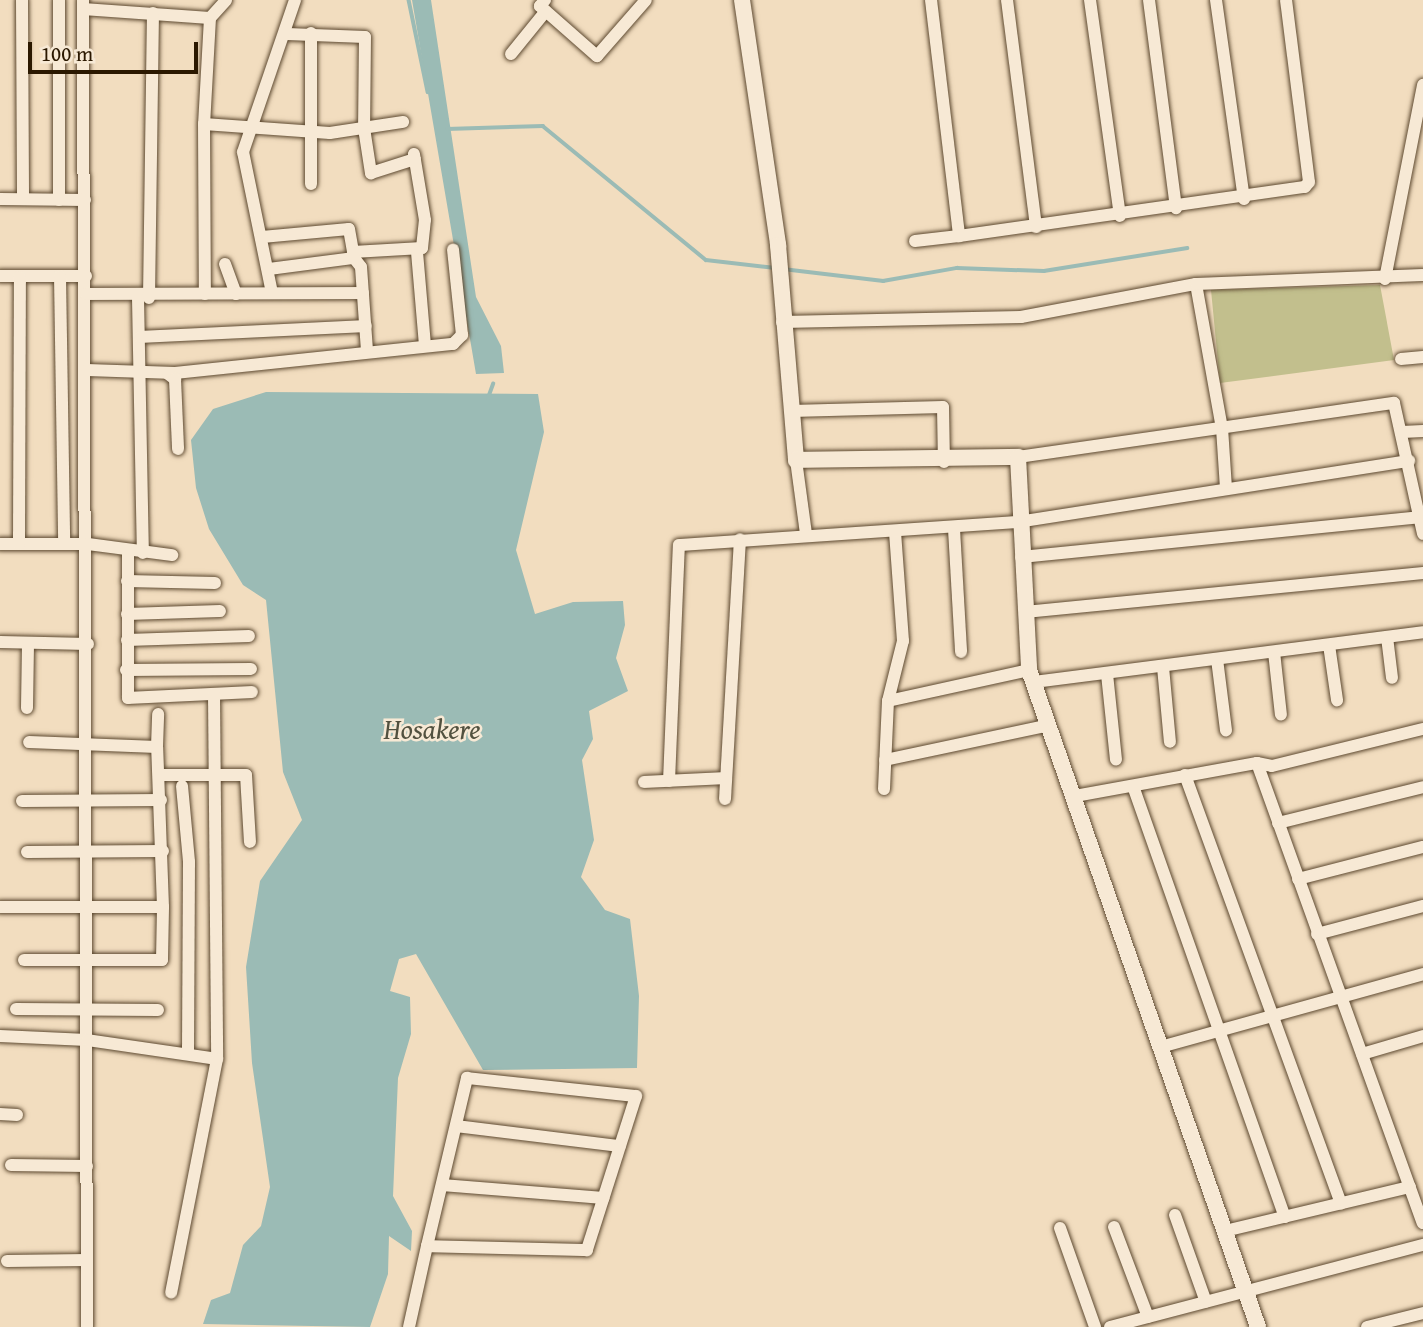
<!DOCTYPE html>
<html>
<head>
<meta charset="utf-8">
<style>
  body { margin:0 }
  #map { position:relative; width:1423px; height:1327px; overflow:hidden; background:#f2ddbf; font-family:"Gentium Book Plus",serif }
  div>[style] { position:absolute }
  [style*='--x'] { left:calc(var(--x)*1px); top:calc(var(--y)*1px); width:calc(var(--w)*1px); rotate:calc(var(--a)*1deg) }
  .green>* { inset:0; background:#c2bf8d }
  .water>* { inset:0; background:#9bbbb5 }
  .stream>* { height:3.5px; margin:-1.75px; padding:0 1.75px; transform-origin:1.75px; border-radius:1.75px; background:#9bbbb5 }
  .roads { filter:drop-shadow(0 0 2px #5d4930) drop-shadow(0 0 2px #5d4930) }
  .minor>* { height:12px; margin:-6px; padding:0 6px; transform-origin:6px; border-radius:6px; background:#f7e9d5 }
  .tertiary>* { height:16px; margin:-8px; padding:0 8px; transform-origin:8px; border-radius:8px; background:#f7e9d5 }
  span { translate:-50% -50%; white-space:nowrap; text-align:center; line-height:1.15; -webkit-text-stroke:5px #f7e9d5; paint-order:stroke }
  .water-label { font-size:28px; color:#52513f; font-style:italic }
  .scale { position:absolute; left:28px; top:42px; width:170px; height:32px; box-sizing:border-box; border:4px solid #2b1800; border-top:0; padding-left:9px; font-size:21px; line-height:24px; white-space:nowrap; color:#2b1800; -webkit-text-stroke:5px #f7e9d5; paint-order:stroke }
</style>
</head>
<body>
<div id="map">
  <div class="green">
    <div style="clip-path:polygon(1380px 285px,1394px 360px,1220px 383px,1211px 290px)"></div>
  </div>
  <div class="water">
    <div style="clip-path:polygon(412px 0,431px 0,476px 297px,501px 346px,504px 373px,476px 374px)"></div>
    <div style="clip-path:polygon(266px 392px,538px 394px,544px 432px,516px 550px,535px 614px,573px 602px,623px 601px,625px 625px,616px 658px,628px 691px,589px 711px,593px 739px,582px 760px,594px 840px,581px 877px,605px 910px,630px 919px,639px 996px,637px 1068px,483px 1070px,416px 954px,399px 959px,390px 991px,410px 997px,411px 1034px,398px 1078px,393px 1196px,412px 1231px,411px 1251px,389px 1236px,388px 1274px,370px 1327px,203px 1324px,211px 1300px,230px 1293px,243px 1245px,261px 1226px,270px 1187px,252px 1063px,246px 967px,260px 881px,302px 820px,283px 772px,266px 600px,243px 585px,209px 529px,196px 488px,191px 440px,213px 409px)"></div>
  </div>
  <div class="stream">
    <div style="--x:409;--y:0;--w:94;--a:78.3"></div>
    <div style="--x:447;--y:129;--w:96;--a:-1.8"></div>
    <div style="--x:543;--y:126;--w:211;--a:39.4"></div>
    <div style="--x:706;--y:260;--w:70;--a:6.5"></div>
    <div style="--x:783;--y:269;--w:101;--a:6.8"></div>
    <div style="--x:883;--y:281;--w:75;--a:-10"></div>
    <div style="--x:957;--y:268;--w:87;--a:2"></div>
    <div style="--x:1044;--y:271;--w:145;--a:-9.1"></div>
    <div style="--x:488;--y:398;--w:15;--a:-70"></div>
  </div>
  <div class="roads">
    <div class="minor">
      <div style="--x:22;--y:0;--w:199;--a:89.7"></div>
      <div style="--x:59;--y:0;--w:200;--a:90"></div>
      <div style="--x:83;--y:0;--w:1327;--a:89.83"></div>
      <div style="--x:545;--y:0;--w:8;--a:130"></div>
      <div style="--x:540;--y:6;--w:76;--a:41.3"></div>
      <div style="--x:597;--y:56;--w:74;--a:-48.8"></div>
      <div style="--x:931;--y:0;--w:238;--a:83.2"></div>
      <div style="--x:959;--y:236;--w:349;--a:-8.1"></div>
      <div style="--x:1305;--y:187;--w:6;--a:-51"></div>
      <div style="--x:1309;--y:182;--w:183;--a:-97.2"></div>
      <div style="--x:1007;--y:0;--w:229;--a:82.7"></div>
      <div style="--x:1090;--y:0;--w:218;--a:82.1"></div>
      <div style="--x:1149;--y:0;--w:210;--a:82.6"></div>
      <div style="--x:1216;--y:0;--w:201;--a:82"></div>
      <div style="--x:83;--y:9;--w:127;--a:4.1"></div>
      <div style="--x:210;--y:18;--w:106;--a:93.2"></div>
      <div style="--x:204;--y:124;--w:170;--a:89.7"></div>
      <div style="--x:210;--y:18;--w:24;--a:-48"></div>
      <div style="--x:287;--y:34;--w:78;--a:2.2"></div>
      <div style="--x:365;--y:37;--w:91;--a:90.6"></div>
      <div style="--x:364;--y:128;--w:46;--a:81.2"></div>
      <div style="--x:371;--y:173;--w:46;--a:-17.7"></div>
      <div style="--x:511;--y:54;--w:55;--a:-50.9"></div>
      <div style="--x:204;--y:124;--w:126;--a:4.1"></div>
      <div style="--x:330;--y:133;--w:74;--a:-8.6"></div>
      <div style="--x:311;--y:184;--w:151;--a:-90"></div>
      <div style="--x:0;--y:199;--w:85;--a:0.7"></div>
      <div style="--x:262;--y:237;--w:87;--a:-5.3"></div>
      <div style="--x:349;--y:229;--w:29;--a:80"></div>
      <div style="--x:915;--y:241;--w:44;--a:-6.5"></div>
      <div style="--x:353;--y:252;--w:69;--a:-3.3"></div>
      <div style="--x:422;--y:248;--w:28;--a:-84"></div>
      <div style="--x:425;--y:220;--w:67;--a:-99.5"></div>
      <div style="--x:417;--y:252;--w:94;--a:85.1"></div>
      <div style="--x:225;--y:264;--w:32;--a:70"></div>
      <div style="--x:269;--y:269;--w:86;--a:-7.4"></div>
      <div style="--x:354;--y:258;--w:11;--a:52"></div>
      <div style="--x:361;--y:267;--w:84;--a:85.9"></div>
      <div style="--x:0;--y:276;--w:86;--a:0"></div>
      <div style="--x:60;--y:276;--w:268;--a:89.1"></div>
      <div style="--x:1385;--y:279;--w:198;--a:-78.9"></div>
      <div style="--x:1196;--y:284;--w:146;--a:79.8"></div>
      <div style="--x:1222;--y:428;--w:61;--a:86.2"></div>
      <div style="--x:272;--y:293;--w:144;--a:-101.6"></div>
      <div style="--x:243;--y:152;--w:161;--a:-71.1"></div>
      <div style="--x:86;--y:294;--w:277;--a:-0.2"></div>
      <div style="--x:138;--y:298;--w:255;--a:88.9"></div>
      <div style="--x:149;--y:298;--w:285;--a:-89.2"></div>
      <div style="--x:782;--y:322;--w:239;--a:-1.2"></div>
      <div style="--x:1021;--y:317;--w:178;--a:-10.7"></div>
      <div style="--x:1196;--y:284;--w:227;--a:-2.3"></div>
      <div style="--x:140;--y:337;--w:226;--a:-2.8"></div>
      <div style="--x:1401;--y:359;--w:22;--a:-5"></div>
      <div style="--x:87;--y:370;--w:88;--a:2"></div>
      <div style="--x:175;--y:373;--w:280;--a:-6"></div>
      <div style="--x:453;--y:344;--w:13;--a:-45"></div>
      <div style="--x:462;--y:335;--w:86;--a:-96"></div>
      <div style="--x:168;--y:374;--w:9;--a:36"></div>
      <div style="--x:175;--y:379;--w:70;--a:87.5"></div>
      <div style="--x:791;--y:411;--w:152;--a:-1.5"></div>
      <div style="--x:943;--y:407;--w:55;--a:89"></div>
      <div style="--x:1402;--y:432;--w:21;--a:-3"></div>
      <div style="--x:1018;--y:457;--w:380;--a:-8.2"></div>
      <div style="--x:1394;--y:403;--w:134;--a:77.5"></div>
      <div style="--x:796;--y:460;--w:75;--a:82.3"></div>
      <div style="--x:954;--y:529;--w:123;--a:86.7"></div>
      <div style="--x:0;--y:544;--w:88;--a:0"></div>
      <div style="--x:88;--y:544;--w:85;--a:7.5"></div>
      <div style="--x:19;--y:544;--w:267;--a:-89.8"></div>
      <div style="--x:128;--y:550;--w:148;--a:90"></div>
      <div style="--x:128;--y:698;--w:124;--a:-2.8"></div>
      <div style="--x:1021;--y:557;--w:400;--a:-5.7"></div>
      <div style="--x:127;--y:581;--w:88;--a:1.3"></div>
      <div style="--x:1025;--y:612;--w:400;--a:-5.6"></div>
      <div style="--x:127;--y:614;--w:93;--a:-1.8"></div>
      <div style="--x:1387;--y:637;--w:41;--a:83"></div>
      <div style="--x:127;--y:640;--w:122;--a:-1.9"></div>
      <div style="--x:0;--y:642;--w:88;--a:1.3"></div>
      <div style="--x:1329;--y:645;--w:56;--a:81.7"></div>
      <div style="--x:1274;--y:652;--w:63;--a:83.7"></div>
      <div style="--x:1217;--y:659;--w:72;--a:82.8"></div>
      <div style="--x:1163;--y:667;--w:75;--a:84.7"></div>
      <div style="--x:126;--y:670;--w:125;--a:-0.5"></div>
      <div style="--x:1107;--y:674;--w:86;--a:84"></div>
      <div style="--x:1034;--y:682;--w:392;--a:-7.3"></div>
      <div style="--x:214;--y:694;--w:365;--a:89.5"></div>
      <div style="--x:888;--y:701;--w:62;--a:-76"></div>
      <div style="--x:903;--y:641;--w:109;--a:-94.2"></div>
      <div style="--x:27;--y:708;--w:65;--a:-89.1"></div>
      <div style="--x:157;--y:747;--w:33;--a:-88"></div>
      <div style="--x:885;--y:760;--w:168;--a:-12"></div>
      <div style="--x:1257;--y:763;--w:489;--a:70.2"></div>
      <div style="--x:161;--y:775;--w:85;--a:0"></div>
      <div style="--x:246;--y:775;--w:67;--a:86.6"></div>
      <div style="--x:1185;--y:775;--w:456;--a:70"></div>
      <div style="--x:669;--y:781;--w:236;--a:-87.6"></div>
      <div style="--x:679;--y:545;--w:340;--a:-3.9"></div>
      <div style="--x:1018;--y:522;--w:396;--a:-8.9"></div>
      <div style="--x:644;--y:782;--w:82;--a:-2.8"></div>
      <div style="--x:182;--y:786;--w:76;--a:84.7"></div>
      <div style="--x:189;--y:862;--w:191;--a:90.3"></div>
      <div style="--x:1133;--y:786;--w:457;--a:70.6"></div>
      <div style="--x:884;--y:789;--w:88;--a:-87.4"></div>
      <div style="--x:888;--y:701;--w:144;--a:-12.4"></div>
      <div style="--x:1075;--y:796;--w:185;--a:-10.3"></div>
      <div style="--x:1257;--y:763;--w:15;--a:11"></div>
      <div style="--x:1272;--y:766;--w:155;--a:-13.8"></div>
      <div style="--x:725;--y:799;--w:260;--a:-86.7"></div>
      <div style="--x:22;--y:801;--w:139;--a:-0.4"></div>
      <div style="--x:1278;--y:823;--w:149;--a:-13.9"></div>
      <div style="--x:27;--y:852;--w:136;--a:-0.4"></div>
      <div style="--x:1298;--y:879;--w:129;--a:-14.4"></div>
      <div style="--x:0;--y:907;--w:163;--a:0"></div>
      <div style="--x:1317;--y:934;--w:110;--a:-14.8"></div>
      <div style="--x:24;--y:960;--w:138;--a:0"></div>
      <div style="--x:162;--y:960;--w:53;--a:-88.9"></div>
      <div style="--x:163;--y:907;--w:160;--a:-92.1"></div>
      <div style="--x:157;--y:747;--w:128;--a:-177.8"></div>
      <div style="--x:16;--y:1009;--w:142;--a:0.4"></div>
      <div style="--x:0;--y:1036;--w:87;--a:2.6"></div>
      <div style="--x:87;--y:1040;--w:131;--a:8.3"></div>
      <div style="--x:217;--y:1059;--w:238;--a:101.1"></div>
      <div style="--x:1164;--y:1046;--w:269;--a:-15.5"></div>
      <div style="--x:1362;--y:1054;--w:64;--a:-16.4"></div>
      <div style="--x:0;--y:1114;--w:17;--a:3"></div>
      <div style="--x:456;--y:1126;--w:165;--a:7"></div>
      <div style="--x:11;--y:1165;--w:76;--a:0.8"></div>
      <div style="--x:442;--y:1185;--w:162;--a:4.6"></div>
      <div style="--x:1175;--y:1215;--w:92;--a:70.4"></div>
      <div style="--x:1114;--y:1227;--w:96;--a:69.3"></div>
      <div style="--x:1060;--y:1228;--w:105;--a:70.5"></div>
      <div style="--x:1229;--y:1230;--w:186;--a:-13.4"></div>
      <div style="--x:7;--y:1261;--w:80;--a:-0.7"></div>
      <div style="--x:409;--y:1327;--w:83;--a:-77.5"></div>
      <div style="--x:427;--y:1246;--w:173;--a:-76.6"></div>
      <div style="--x:467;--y:1078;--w:170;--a:6.1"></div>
      <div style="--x:636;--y:1096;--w:162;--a:107.7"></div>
      <div style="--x:587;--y:1250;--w:160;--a:-178.6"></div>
      <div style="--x:1110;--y:1327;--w:324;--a:-14.7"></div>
      <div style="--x:1367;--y:1327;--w:58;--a:-14"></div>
    </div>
    <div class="tertiary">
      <div style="--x:742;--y:0;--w:248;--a:81.6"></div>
      <div style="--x:778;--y:245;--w:216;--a:85.2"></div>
      <div style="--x:796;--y:460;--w:222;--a:-0.8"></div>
      <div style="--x:1018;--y:457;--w:213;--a:87"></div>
      <div style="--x:1029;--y:670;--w:696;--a:70.78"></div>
    </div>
  </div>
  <div class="water-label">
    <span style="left:432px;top:729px">Hosakere</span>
  </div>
  <div class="scale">100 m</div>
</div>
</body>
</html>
